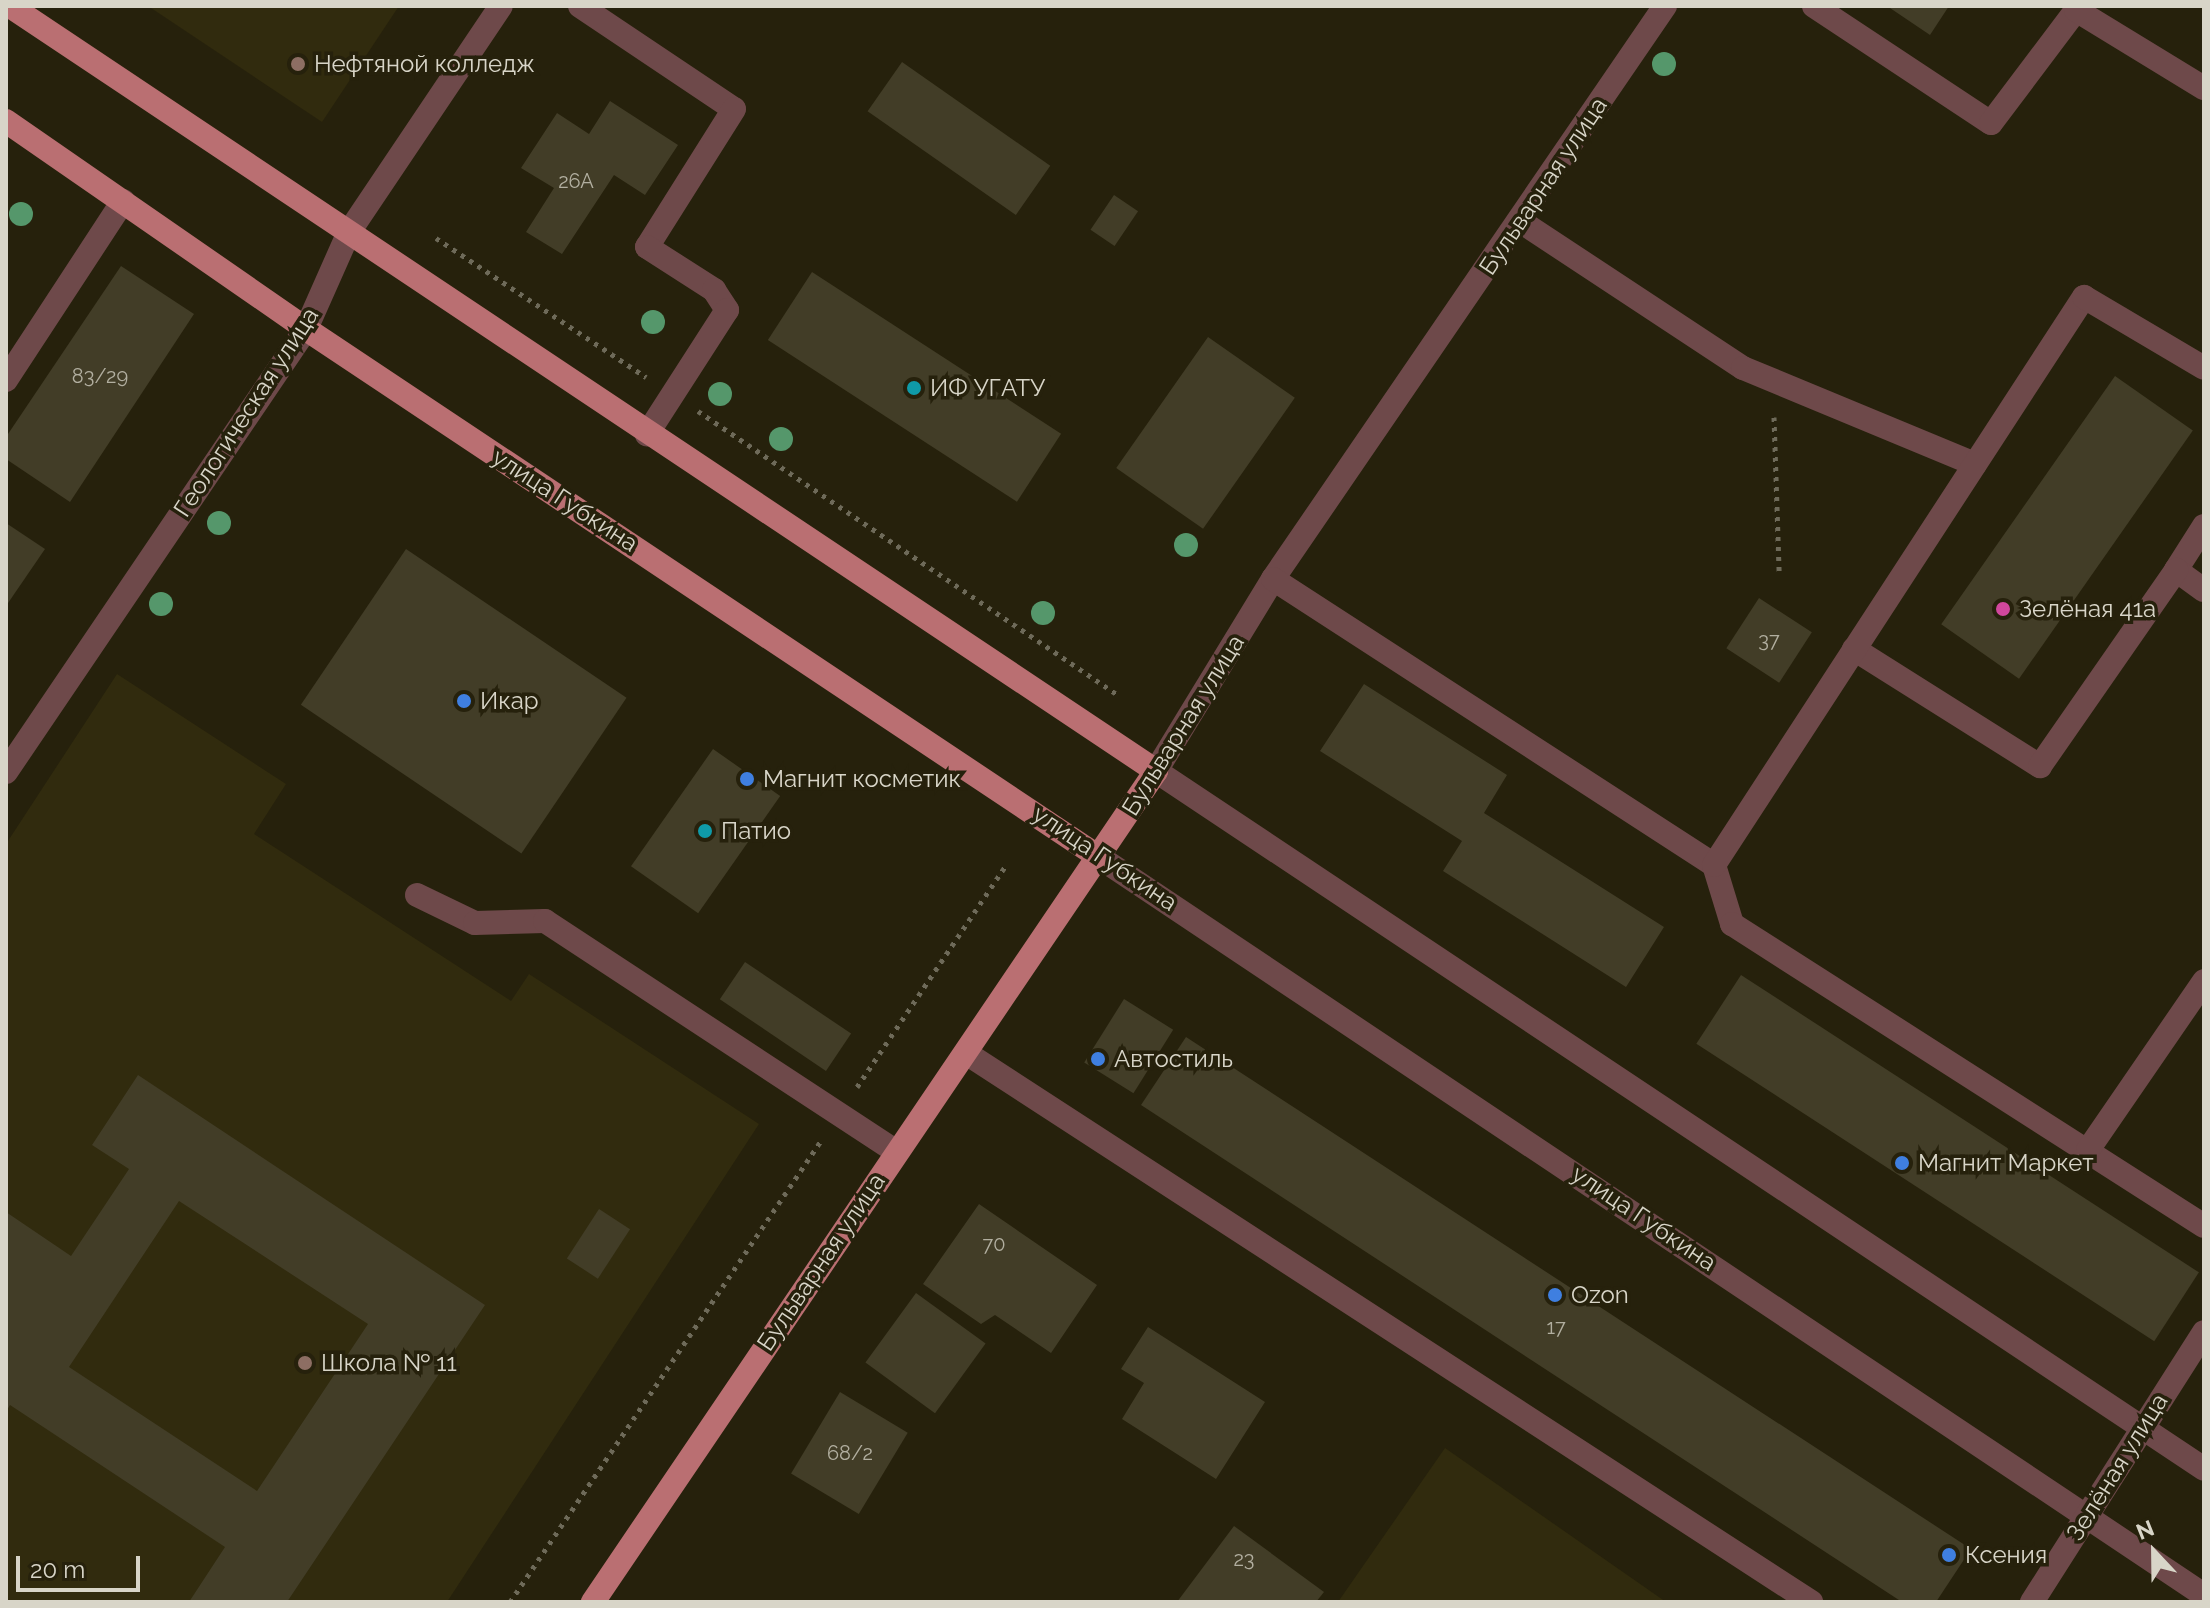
<!DOCTYPE html>
<html>
<head>
<meta charset="utf-8">
<style>
  body { margin:0 }
  #map { position:relative; width:2210px; height:1608px; overflow:hidden; background:#26210c; font-family:Raleway,sans-serif }
  div>[style] { position:absolute }
  [style*='--x'] { left:calc(var(--x)*1px); top:calc(var(--y)*1px); width:calc(var(--w)*1px); rotate:calc(var(--a)*1deg) }
  .built>* { inset:0; background:#312b0e }
  .building>* { inset:0; background:#423d27; transform-origin:0 0 }
  .path>* { height:5px; margin-top:-2.5px; transform-origin:0; background:repeating-linear-gradient(90deg,#6e6a59 0 4px,transparent 0 10px) }
  .minor>* { height:24px; margin:-12px; padding:0 12px; transform-origin:12px; border-radius:12px; background:#6e494a }
  .major>* { height:24px; margin:-12px; padding:0 12px; transform-origin:12px; border-radius:12px; background:#ba6f72 }
  .trees>* { width:24px; height:24px; margin:-12px; border-radius:50%; background:#55976b }
  .dots>* { width:22px; height:22px; translate:-50% -50%; box-sizing:border-box; border:4px solid #26210c; border-radius:50% }
  span { translate:-50% -50%; white-space:nowrap; text-align:center; line-height:1.15; -webkit-text-stroke:7px #26210c; paint-order:stroke }
  .number-label { font-size:20px; color:#b2afa0 }
  .number-label span { -webkit-text-stroke-width:0 }
  .poi-label { font-size:24px; color:#d8d5c8 }
  .left { translate:0 -50%; text-align:left }
  .street-label { font-size:24px; color:#d8d5c8 }
  .frame { position:absolute; inset:0; border:8px solid #d8d5c8; pointer-events:none }
  .north { position:absolute; left:2114px; top:1512px; width:80px; height:80px; -webkit-text-stroke:6px #26210c; paint-order:stroke; rotate:338deg; font-size:22px; font-weight:700; line-height:32px; text-align:center; color:#d8d5c8 }
  .north::after { content:''; display:block; margin:auto; width:28px; height:36px; background:#d8d5c8; clip-path:polygon(50% 0,100% 100%,50% 72%,0 100%) }
  .scale { position:absolute; left:16px; top:1556px; width:124px; height:36px; box-sizing:border-box; border:4px solid #d8d5c8; border-top:0; padding-left:10px; font-size:24px; line-height:28px; white-space:nowrap; color:#d8d5c8; -webkit-text-stroke:6px #26210c; paint-order:stroke }
</style>
</head>
<body>
<div id="map">
  <div class="built">
    <div style="clip-path:polygon(148px 6px,399px 6px,322px 122px)"></div>
    <div style="clip-path:polygon(117px 674px,286px 784px,254px 834px,511px 1001px,529px 974px,759px 1124px,447px 1602px,6px 1602px,6px 844px)"></div>
    <div style="clip-path:polygon(1445px 1448px,1666px 1602px,1338px 1602px)"></div>
  </div>
  <div class="building">
    <div style="clip-path:polygon(1887px 6px,1949px 6px,1930px 35px)"></div>
    <div style="left:902px;top:62px;width:181px;height:60px;rotate:35deg"></div>
    <div style="clip-path:polygon(610px 101px,678px 145px,645px 195px,614px 175px,562px 254px,526px 232px,554px 188px,521px 168px,557px 113px,589px 134px)"></div>
    <div style="left:1114px;top:195px;width:29px;height:42px;rotate:34deg"></div>
    <div style="clip-path:polygon(121px 266px,194px 314px,70px 502px,6px 459px,6px 437px)"></div>
    <div style="left:812px;top:272px;width:297px;height:81px;rotate:33deg"></div>
    <div style="left:1208px;top:337px;width:106px;height:160px;rotate:35deg"></div>
    <div style="left:2115px;top:376px;width:95px;height:303px;rotate:35deg"></div>
    <div style="clip-path:polygon(6px 523px,45px 549px,6px 606px)"></div>
    <div style="left:406px;top:549px;width:266px;height:188px;rotate:34deg"></div>
    <div style="left:1759px;top:598px;width:63px;height:60px;rotate:33deg"></div>
    <div style="clip-path:polygon(1364px 684px,1507px 775px,1484px 813px,1664px 927px,1626px 987px,1443px 871px,1462px 841px,1320px 751px)"></div>
    <div style="left:713px;top:749px;width:82px;height:143px;rotate:35deg"></div>
    <div style="left:745px;top:962px;width:128px;height:45px;rotate:34deg"></div>
    <div style="left:1741px;top:975px;width:546px;height:82px;rotate:33deg"></div>
    <div style="left:1124px;top:999px;width:58px;height:75px;rotate:32deg"></div>
    <div style="clip-path:polygon(1186px 1037px,1971px 1549px,1936px 1602px,1902px 1602px,1141px 1105px)"></div>
    <div style="clip-path:polygon(evenodd,138px 1075px,485px 1305px,287px 1602px,189px 1602px,225px 1547px,10px 1405px,6px 1412px,6px 1212px,71px 1256px,129px 1169px,92px 1145px,138px 1075px,179px 1201px,368px 1324px,257px 1491px,69px 1367px,179px 1201px)"></div>
    <div style="clip-path:polygon(979px 1204px,1097px 1285px,1051px 1353px,995px 1315px,981px 1324px,923px 1284px)"></div>
    <div style="left:599px;top:1209px;width:37px;height:59px;rotate:33deg"></div>
    <div style="left:916px;top:1293px;width:86px;height:86px;rotate:36deg"></div>
    <div style="clip-path:polygon(1148px 1327px,1265px 1402px,1216px 1479px,1122px 1419px,1144px 1383px,1121px 1369px)"></div>
    <div style="left:840px;top:1392px;width:79px;height:95px;rotate:31deg"></div>
    <div style="clip-path:polygon(1234px 1526px,1324px 1592px,1316px 1602px,1177px 1602px)"></div>
  </div>
  <div class="path">
    <div style="--x:436;--y:238;--w:252;--a:33.5"></div>
    <div style="--x:698;--y:411;--w:507;--a:34.07"></div>
    <div style="--x:1774;--y:417;--w:154;--a:88.1"></div>
    <div style="--x:857;--y:1087;--w:269;--a:-56.1"></div>
    <div style="--x:510;--y:1602;--w:555;--a:-56.02"></div>
  </div>
  <div class="minor">
    <div style="--x:580;--y:6;--w:185;--a:33.8"></div>
    <div style="--x:734;--y:109;--w:163;--a:122.2"></div>
    <div style="--x:647;--y:247;--w:80;--a:32.7"></div>
    <div style="--x:714;--y:290;--w:24;--a:57"></div>
    <div style="--x:727;--y:310;--w:148;--a:122.8"></div>
    <div style="--x:1665;--y:6;--w:694;--a:124.38"></div>
    <div style="--x:1273;--y:579;--w:225;--a:121.4"></div>
    <div style="--x:1156;--y:771;--w:1259;--a:33.66"></div>
    <div style="--x:1814;--y:6;--w:212;--a:33.5"></div>
    <div style="--x:1991;--y:123;--w:141;--a:-53"></div>
    <div style="--x:2076;--y:10;--w:150;--a:31.4"></div>
    <div style="--x:1520;--y:221;--w:267;--a:33.4"></div>
    <div style="--x:1743;--y:368;--w:251;--a:22.5"></div>
    <div style="--x:6;--y:380;--w:214;--a:-56.8"></div>
    <div style="--x:2204;--y:526;--w:52;--a:122.5"></div>
    <div style="--x:2176;--y:570;--w:34;--a:36"></div>
    <div style="--x:1273;--y:579;--w:526;--a:32.96"></div>
    <div style="--x:1714;--y:865;--w:62;--a:73"></div>
    <div style="--x:1732;--y:924;--w:560;--a:32.61"></div>
    <div style="--x:1854;--y:649;--w:220;--a:32.2"></div>
    <div style="--x:2040;--y:766;--w:239;--a:-55.2"></div>
    <div style="--x:6;--y:772;--w:535;--a:-55.89"></div>
    <div style="--x:306;--y:329;--w:106;--a:-66.1"></div>
    <div style="--x:349;--y:232;--w:272;--a:-56.1"></div>
    <div style="--x:1099;--y:857;--w:1329;--a:33.74"></div>
    <div style="--x:1714;--y:865;--w:678;--a:-56.92"></div>
    <div style="--x:2084;--y:297;--w:139;--a:30.6"></div>
    <div style="--x:417;--y:895;--w:64;--a:25.8"></div>
    <div style="--x:475;--y:923;--w:70;--a:-1.6"></div>
    <div style="--x:545;--y:921;--w:419;--a:33.3"></div>
    <div style="--x:966;--y:1053;--w:1008;--a:33.01"></div>
    <div style="--x:2088;--y:1150;--w:205;--a:-55.5"></div>
    <div style="--x:2032;--y:1602;--w:320;--a:-57.5"></div>
  </div>
  <div class="major">
    <div style="--x:10;--y:6;--w:1378;--a:33.72"></div>
    <div style="--x:1156;--y:771;--w:1004;--a:124.12"></div>
    <div style="--x:6;--y:121;--w:365;--a:34.7"></div>
    <div style="--x:306;--y:329;--w:953;--a:33.66"></div>
  </div>
  <div class="trees">
    <div style="left:1664px;top:64px"></div>
    <div style="left:21px;top:214px"></div>
    <div style="left:653px;top:322px"></div>
    <div style="left:720px;top:394px"></div>
    <div style="left:781px;top:439px"></div>
    <div style="left:219px;top:523px"></div>
    <div style="left:1186px;top:545px"></div>
    <div style="left:161px;top:604px"></div>
    <div style="left:1043px;top:613px"></div>
  </div>
  <div class="dots">
    <div style="left:298px;top:64px;background:#8d6e63"></div>
    <div style="left:914px;top:388px;background:#0f9aa8"></div>
    <div style="left:2003px;top:609px;background:#d1479c"></div>
    <div style="left:464px;top:701px;background:#3f7fe0"></div>
    <div style="left:747px;top:779px;background:#3f7fe0"></div>
    <div style="left:705px;top:831px;background:#0f9aa8"></div>
    <div style="left:1098px;top:1059px;background:#3f7fe0"></div>
    <div style="left:1902px;top:1163px;background:#3f7fe0"></div>
    <div style="left:1555px;top:1295px;background:#3f7fe0"></div>
    <div style="left:305px;top:1363px;background:#8d6e63"></div>
    <div style="left:1949px;top:1555px;background:#3f7fe0"></div>
  </div>
  <div class="number-label">
    <span style="left:576px;top:181px">26А</span>
    <span style="left:100px;top:376px">83/29</span>
    <span style="left:1769px;top:640px">37</span>
    <span style="left:994px;top:1244px">70</span>
    <span style="left:1556px;top:1327px">17</span>
    <span style="left:850px;top:1453px">68/2</span>
    <span style="left:1244px;top:1559px">23</span>
  </div>
  <div class="poi-label">
    <span class="left" style="left:314px;top:64px">Нефтяной колледж</span>
    <span class="left" style="left:930px;top:388px">ИФ УГАТУ</span>
    <span class="left" style="left:2019px;top:609px">Зелёная 41а</span>
    <span class="left" style="left:480px;top:701px">Икар</span>
    <span class="left" style="left:763px;top:779px">Магнит косметик</span>
    <span class="left" style="left:721px;top:831px">Патио</span>
    <span class="left" style="left:1114px;top:1059px">Автостиль</span>
    <span class="left" style="left:1918px;top:1163px">Магнит Маркет</span>
    <span class="left" style="left:1571px;top:1295px">Ozon</span>
    <span class="left" style="left:321px;top:1363px">Школа № 11</span>
    <span class="left" style="left:1965px;top:1555px">Ксения</span>
  </div>
  <div class="street-label">
    <span style="left:1543px;top:186px;rotate:-56deg">Бульварная улица</span>
    <span style="left:246px;top:412px;rotate:-57deg">Геологическая улица</span>
    <span style="left:565px;top:500px;rotate:33deg">улица Губкина</span>
    <span style="left:1183px;top:725px;rotate:-58deg">Бульварная улица</span>
    <span style="left:1105px;top:858px;rotate:34deg">улица Губкина</span>
    <span style="left:1644px;top:1218px;rotate:34deg">улица Губкина</span>
    <span style="left:821px;top:1262px;rotate:-56deg">Бульварная улица</span>
    <span style="left:2117px;top:1467px;rotate:-58deg">Зелёная улица</span>
  </div>
  <div class="frame"></div>
  <div class="north">N</div>
  <div class="scale">20 m</div>
</div>
</body>
</html>
